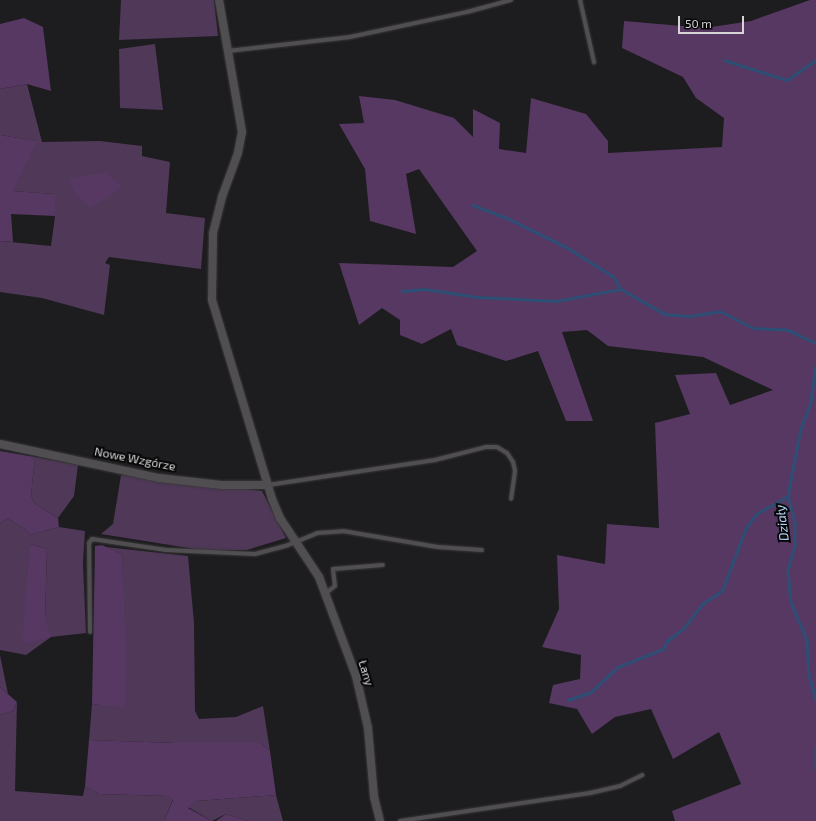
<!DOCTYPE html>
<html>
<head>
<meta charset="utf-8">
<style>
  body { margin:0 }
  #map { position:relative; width:816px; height:821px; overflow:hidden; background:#1d1c1e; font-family:"Exo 2",sans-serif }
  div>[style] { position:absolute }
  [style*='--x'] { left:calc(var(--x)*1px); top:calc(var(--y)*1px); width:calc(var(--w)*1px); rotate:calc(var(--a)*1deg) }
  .green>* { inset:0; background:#4f3858 }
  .forest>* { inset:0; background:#563862 }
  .stream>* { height:2.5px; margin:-1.25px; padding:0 1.25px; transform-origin:1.25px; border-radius:1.25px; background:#2d4e75 }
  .roads { filter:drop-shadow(0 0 1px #393739) drop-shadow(0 0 1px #393739) }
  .lane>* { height:4px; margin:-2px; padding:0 2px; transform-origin:2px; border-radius:2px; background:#504e51 }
  .street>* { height:8px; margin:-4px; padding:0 4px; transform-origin:4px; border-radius:4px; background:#504e51 }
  span { translate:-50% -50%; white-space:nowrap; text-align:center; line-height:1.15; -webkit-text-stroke:4px #070708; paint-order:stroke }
  .street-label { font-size:12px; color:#d5d4d6 }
  .water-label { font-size:13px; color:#b6d5fc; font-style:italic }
  .scale { position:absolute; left:678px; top:16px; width:66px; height:18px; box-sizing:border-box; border:2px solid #d5d4d6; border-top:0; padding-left:5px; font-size:12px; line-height:14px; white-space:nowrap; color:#d5d4d6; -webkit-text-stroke:3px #070708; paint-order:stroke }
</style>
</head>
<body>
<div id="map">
  <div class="green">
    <div style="clip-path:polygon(121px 0,214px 0,218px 36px,119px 40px)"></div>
    <div style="clip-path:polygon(155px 44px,163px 110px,120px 108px,119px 49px)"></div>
    <div style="clip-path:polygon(27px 84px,42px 142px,100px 141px,142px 146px,142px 156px,170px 162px,166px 213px,205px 218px,201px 269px,109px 257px,105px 263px,110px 265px,104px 315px,42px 298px,0 292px,0 241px,51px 246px,55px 216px,55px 194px,12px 191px,36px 141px,0 135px,0 89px)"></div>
    <div style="clip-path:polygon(35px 457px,78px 465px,74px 496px,58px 518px,34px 503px,31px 495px)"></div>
    <div style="clip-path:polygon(121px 475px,262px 491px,286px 538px,247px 550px,201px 550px,101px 534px,113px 524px)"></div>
    <div style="clip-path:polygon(evenodd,8px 519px,25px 529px,30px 535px,59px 527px,85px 531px,83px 563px,86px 633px,51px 637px,26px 655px,0 650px,0 523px,8px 519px,30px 544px,47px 549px,45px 619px,30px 544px)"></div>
    <div style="clip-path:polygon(106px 547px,188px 556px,194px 623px,195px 711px,199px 719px,236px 717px,263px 706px,270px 751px,261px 743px,174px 743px,89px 740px,92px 704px,125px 707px,122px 554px)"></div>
    <div style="clip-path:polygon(0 655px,8px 694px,0 687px)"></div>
    <div style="clip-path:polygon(17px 702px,15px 791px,83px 796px,85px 786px,99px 794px,168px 796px,173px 799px,164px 821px,0 821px,0 715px,13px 711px)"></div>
    <div style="clip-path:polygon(276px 795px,283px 821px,248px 821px,226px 814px,212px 821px,188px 807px,196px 801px)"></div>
  </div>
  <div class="forest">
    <div style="clip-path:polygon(810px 0,816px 0,816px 821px,675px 821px,672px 811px,741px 784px,719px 732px,673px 759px,651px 709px,615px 717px,592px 734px,577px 709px,549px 703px,553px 685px,580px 679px,581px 655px,542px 647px,559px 609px,557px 555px,605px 564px,607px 524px,659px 528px,655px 423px,690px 414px,675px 375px,716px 373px,730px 405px,773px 390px,703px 357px,608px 346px,587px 330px,562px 332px,593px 421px,566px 421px,538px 351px,506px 361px,457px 345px,451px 329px,422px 344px,400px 335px,400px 320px,382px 308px,359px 325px,339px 263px,453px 267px,477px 251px,419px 169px,406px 174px,416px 234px,370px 221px,365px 169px,339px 124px,364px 123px,359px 96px,395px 100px,454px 118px,473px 137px,473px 109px,500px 123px,499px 149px,526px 153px,531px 98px,586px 114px,608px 141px,608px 153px,722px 147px,724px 118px,696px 98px,683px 77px,622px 48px,624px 21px,705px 28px,751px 21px)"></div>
    <div style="clip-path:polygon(24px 18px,43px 27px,51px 91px,27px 84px,0 89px,0 24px)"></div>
    <div style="clip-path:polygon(0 135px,37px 141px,13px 191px,55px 194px,55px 216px,11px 214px,13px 242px,0 241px)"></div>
    <div style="clip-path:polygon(106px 172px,121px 186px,111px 196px,89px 207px,76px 196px,68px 179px)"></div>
    <div style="clip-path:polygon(0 451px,35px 457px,31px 495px,34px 503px,58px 518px,59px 527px,30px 535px,25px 529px,8px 519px,0 523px)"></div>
    <div style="clip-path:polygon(30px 544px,47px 549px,45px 619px,51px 637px,29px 643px,22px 642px)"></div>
    <div style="clip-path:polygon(102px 545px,122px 554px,126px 649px,125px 708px,92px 704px,95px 546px)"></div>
    <div style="clip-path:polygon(0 687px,17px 702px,13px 711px,0 715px)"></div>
    <div style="clip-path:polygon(89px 740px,174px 743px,261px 743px,270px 751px,276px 795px,196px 801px,188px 808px,212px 821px,164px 821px,173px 800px,168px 796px,99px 794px,85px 786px)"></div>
    <div style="clip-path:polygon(226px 814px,248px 821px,216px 821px)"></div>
  </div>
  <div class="stream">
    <div style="--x:724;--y:60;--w:66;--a:17.6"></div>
    <div style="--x:787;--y:80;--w:35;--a:-35"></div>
    <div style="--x:473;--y:205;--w:34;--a:21"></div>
    <div style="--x:505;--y:217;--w:70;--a:26.2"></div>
    <div style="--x:568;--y:248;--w:54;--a:32.2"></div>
    <div style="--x:614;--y:277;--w:14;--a:60"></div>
    <div style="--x:402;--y:291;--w:23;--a:-5"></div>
    <div style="--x:425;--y:289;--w:54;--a:8.6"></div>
    <div style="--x:478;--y:297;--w:78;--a:2.9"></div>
    <div style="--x:556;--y:301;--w:66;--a:-10.5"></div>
    <div style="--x:621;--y:289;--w:51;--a:29.6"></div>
    <div style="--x:665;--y:314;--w:25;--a:5"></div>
    <div style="--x:690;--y:316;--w:30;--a:-9"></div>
    <div style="--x:720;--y:311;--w:37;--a:27"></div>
    <div style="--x:753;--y:328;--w:35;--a:3"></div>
    <div style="--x:788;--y:330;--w:31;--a:25"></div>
    <div style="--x:816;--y:366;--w:37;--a:98"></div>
    <div style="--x:811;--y:403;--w:28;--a:111"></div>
    <div style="--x:801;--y:429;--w:68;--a:101"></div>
    <div style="--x:788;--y:496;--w:28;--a:75"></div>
    <div style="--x:795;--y:523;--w:23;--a:90"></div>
    <div style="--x:795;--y:546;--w:25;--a:106"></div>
    <div style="--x:788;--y:570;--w:32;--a:85"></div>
    <div style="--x:791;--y:602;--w:41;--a:67.2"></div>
    <div style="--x:807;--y:640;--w:34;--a:87"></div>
    <div style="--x:809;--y:674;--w:28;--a:75"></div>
    <div style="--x:568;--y:700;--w:24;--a:-19"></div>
    <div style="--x:591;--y:692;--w:37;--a:-43"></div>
    <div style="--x:618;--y:667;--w:48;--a:-21.8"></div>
    <div style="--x:663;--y:649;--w:9;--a:-63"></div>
    <div style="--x:667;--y:641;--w:21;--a:-37"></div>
    <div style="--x:684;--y:628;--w:30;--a:-53"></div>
    <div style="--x:702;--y:604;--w:24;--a:-33"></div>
    <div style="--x:722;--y:591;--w:65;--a:-69.3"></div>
    <div style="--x:745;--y:530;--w:19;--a:-55"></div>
    <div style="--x:756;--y:514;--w:37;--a:-29"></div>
    <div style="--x:816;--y:747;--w:21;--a:90"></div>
  </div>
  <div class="roads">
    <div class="lane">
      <div style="--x:580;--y:0;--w:64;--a:77.3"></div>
      <div style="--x:228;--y:51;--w:123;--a:-6.5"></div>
      <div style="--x:350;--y:37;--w:120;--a:-12.1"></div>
      <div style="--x:467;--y:12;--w:46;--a:-15.3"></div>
      <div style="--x:268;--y:485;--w:169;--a:-8.5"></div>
      <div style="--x:435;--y:460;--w:53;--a:-14.3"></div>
      <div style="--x:486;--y:447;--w:11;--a:0"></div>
      <div style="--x:497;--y:447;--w:12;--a:31"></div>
      <div style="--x:507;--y:453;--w:11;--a:56"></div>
      <div style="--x:513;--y:462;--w:9;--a:77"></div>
      <div style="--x:515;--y:471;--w:28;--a:98"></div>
      <div style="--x:326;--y:593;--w:11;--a:-38"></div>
      <div style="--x:335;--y:586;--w:17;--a:-97"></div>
      <div style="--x:333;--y:569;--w:50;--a:-4.6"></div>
      <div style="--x:90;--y:632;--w:89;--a:-90.6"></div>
      <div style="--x:89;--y:543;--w:5;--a:-53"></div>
      <div style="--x:92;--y:539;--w:75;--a:8.5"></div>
      <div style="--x:166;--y:550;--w:89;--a:2.6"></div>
      <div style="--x:255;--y:554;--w:34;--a:-15"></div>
      <div style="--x:288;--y:545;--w:31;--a:-22"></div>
      <div style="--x:317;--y:533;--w:26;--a:-4"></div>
      <div style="--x:343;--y:531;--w:96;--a:9.6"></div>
      <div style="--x:438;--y:547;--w:44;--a:3.9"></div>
      <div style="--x:400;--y:821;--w:192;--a:-8.4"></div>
      <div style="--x:590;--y:793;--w:31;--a:-13"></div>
      <div style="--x:620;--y:786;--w:25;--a:-26"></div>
    </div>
    <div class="street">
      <div style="--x:219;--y:0;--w:134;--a:80.1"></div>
      <div style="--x:242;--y:132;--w:21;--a:101"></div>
      <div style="--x:238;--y:153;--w:47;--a:110"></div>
      <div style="--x:222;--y:197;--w:38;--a:104"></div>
      <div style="--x:213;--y:234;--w:66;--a:90.9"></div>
      <div style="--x:212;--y:300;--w:208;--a:73.2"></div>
      <div style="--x:272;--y:499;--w:21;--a:67"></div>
      <div style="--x:280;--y:518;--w:71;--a:56.5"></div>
      <div style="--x:319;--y:577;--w:106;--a:69.5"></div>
      <div style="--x:356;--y:676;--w:53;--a:77"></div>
      <div style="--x:368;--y:728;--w:69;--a:85"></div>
      <div style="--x:374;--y:797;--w:25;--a:76"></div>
      <div style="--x:0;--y:444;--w:163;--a:12.1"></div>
      <div style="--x:159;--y:478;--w:63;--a:6.3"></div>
      <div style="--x:222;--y:485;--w:45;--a:0"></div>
    </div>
  </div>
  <div class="street-label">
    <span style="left:135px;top:459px;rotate:11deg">Nowe Wzgórze</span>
    <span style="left:366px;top:673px;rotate:73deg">Łany</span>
  </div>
  <div class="water-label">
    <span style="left:782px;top:523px;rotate:-97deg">Działy</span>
  </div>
  <div class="scale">50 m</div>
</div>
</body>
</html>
